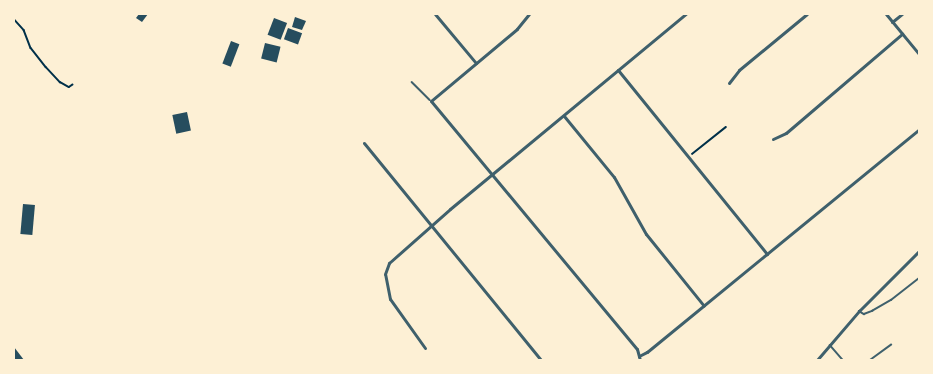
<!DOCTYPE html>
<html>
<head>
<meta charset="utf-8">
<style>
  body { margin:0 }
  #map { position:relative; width:933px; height:374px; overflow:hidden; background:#fdf0d5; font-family:"Space Grotesk",sans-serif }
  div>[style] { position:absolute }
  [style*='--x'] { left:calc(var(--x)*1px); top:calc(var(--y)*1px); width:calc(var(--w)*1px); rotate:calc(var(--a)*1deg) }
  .building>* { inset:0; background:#264d5e; transform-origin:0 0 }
  .path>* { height:1.5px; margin:-0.75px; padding:0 0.75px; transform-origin:0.75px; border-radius:0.75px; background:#003049 }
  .service>* { height:1.5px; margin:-0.75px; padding:0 0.75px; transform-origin:0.75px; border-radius:0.75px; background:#3f606c }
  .minor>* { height:3px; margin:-1.5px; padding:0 1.5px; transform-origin:1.5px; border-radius:1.5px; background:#3f606c }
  span { translate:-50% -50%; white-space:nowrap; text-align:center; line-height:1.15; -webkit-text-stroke:3px #fdf0d5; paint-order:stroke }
  .frame { position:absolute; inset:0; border:15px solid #fdf0d5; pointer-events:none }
</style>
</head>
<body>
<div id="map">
  <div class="building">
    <div style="clip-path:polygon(139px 14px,148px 14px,142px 22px,136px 18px)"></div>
    <div style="clip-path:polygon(295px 17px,306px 21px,302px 30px,292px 27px)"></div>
    <div style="left:274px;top:18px;width:14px;height:18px;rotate:21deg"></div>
    <div style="left:288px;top:28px;width:15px;height:12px;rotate:20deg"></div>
    <div style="left:231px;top:41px;width:9px;height:24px;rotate:21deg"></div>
    <div style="left:265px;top:43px;width:16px;height:16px;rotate:14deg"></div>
    <div style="left:187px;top:112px;width:19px;height:15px;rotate:78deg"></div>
    <div style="left:23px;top:204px;width:12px;height:30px;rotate:5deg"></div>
    <div style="clip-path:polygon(14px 347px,24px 360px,14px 360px)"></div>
  </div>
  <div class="path">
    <div style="--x:14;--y:19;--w:15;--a:48"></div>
    <div style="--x:24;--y:30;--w:19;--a:69"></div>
    <div style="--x:31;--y:48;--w:24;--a:52"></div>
    <div style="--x:46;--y:67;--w:21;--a:47"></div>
    <div style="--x:60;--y:82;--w:10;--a:29"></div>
    <div style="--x:69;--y:87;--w:4;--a:-34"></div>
    <div style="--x:692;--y:154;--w:43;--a:-38.5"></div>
  </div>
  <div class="service">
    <div style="--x:412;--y:82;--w:25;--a:45"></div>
    <div style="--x:859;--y:311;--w:6;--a:31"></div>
    <div style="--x:864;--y:314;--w:9;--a:-21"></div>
    <div style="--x:872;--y:311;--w:22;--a:-30"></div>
    <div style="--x:891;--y:300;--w:36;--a:-38"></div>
    <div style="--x:830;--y:345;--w:20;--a:49"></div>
    <div style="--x:870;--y:360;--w:26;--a:-36"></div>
  </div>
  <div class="minor">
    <div style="--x:435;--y:14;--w:64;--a:50.1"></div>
    <div style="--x:529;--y:14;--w:19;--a:129"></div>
    <div style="--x:517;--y:29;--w:112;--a:140.1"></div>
    <div style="--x:431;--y:101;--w:322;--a:50.3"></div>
    <div style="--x:637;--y:349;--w:11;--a:75"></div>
    <div style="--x:886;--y:14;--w:52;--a:50.5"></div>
    <div style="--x:892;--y:22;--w:13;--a:-39"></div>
    <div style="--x:618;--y:70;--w:237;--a:51"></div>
    <div style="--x:729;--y:83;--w:16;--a:-52"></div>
    <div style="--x:739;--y:70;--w:88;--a:-39.5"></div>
    <div style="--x:564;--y:116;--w:79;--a:50.7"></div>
    <div style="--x:614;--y:177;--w:65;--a:60.7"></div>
    <div style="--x:646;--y:234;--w:92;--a:51.1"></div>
    <div style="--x:773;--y:139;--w:14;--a:-25"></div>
    <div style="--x:786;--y:133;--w:153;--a:-40.5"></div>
    <div style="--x:364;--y:143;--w:280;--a:50.8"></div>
    <div style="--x:425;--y:348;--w:60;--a:-125.5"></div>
    <div style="--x:390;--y:299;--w:25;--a:-101"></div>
    <div style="--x:385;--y:274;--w:12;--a:-70"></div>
    <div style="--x:389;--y:263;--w:81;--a:-41.5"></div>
    <div style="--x:450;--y:209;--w:306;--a:-39.6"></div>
    <div style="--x:639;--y:356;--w:9;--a:-27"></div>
    <div style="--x:647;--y:352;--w:352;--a:-39.3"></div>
    <div style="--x:817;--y:360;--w:65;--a:-49.4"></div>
    <div style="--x:859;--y:311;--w:85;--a:-45"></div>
  </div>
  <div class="frame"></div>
</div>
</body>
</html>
